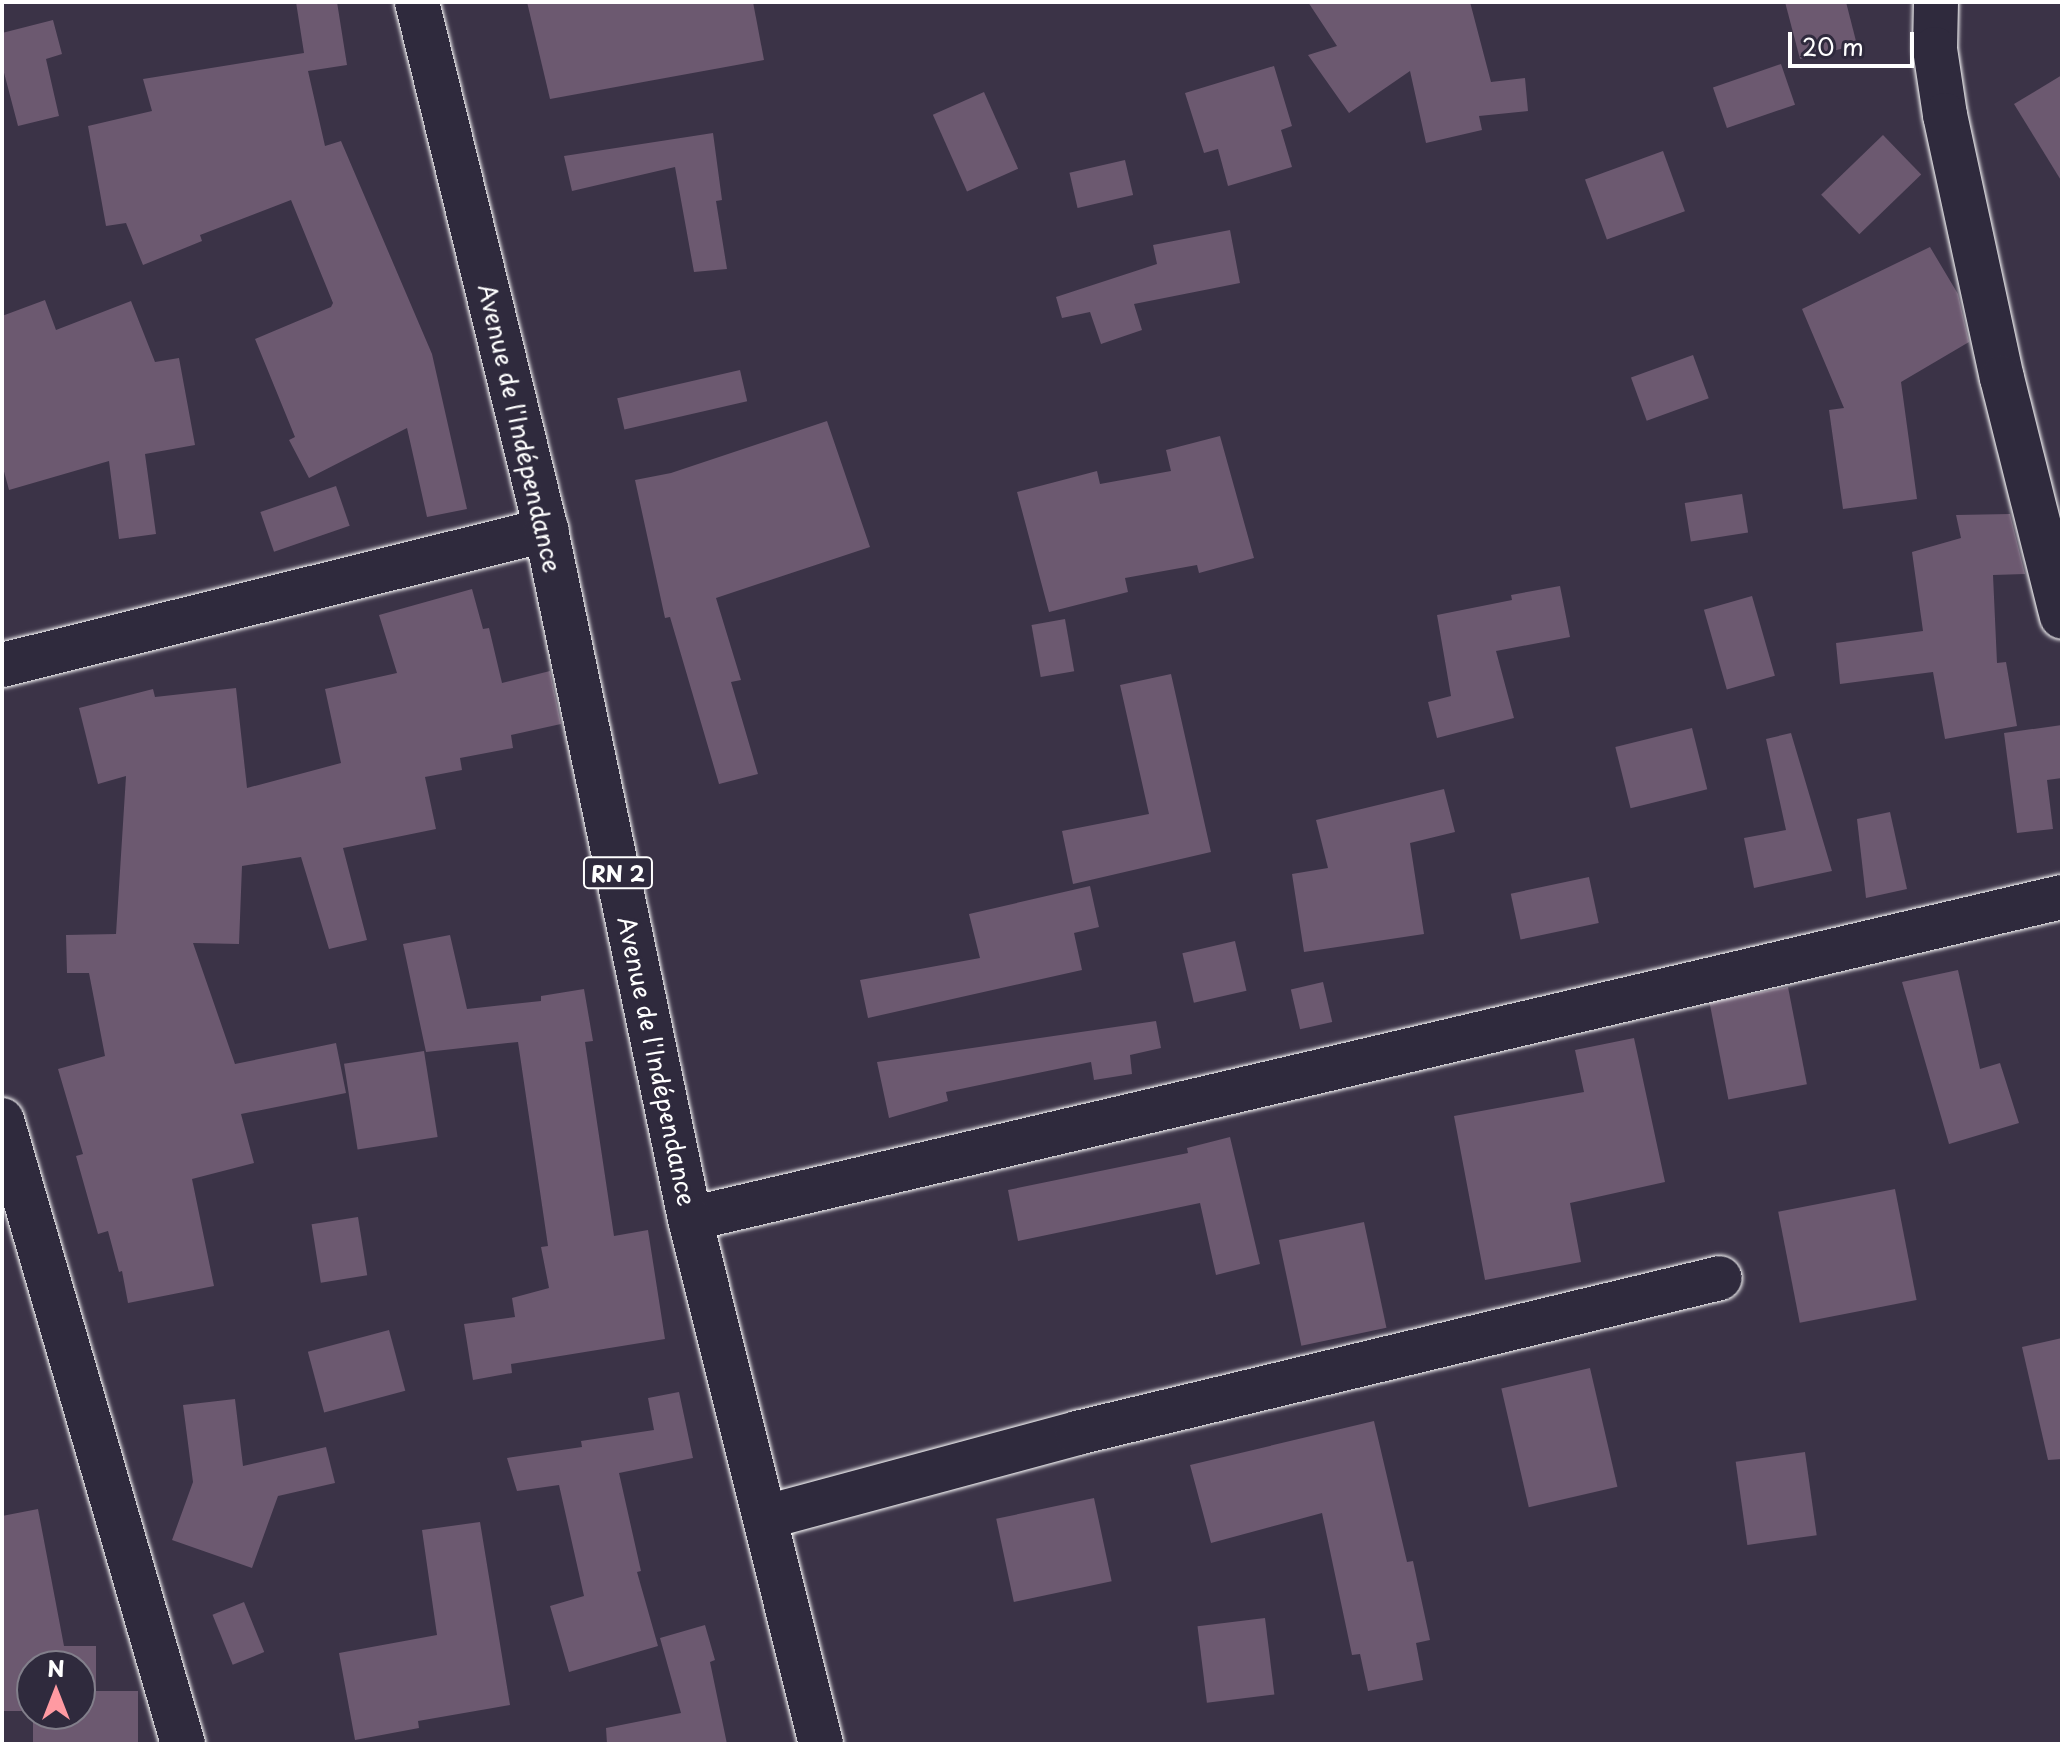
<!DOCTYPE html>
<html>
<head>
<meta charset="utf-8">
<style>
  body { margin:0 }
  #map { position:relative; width:2064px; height:1746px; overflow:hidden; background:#3b3347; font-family:"Playpen Sans",sans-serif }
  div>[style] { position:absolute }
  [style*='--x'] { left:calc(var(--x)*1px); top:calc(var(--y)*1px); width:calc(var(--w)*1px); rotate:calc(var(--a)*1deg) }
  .building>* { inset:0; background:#6c5970; transform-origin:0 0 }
  .roads { filter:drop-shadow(0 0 2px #fff) drop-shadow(0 0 2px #fff) }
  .street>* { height:44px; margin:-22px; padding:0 22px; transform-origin:22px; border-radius:22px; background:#2f2a3d }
  .secondary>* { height:44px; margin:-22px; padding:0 22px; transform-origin:22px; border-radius:22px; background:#2f2a3d }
  .primary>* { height:44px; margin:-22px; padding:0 22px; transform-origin:22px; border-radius:22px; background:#2f2a3d }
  span { translate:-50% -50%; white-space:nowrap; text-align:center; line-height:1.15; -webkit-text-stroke:6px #2f2a3d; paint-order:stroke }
  .shield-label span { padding:2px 6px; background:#2f2a3d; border:2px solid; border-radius:6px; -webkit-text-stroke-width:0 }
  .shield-label { font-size:22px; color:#fff; font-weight:700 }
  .street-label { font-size:24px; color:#fff }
  .frame { position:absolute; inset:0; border:4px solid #fff; pointer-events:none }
  .north { position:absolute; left:16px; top:1650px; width:80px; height:80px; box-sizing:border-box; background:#2f2a3d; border:2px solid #827f8b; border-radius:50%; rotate:0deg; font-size:22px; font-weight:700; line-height:32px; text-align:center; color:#fff }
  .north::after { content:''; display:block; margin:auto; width:28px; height:36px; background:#ff9aa2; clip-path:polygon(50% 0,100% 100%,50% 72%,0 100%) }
  .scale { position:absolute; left:1788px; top:32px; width:126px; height:36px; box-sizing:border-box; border:4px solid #fff; border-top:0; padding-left:10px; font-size:24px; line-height:28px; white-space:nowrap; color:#fff; -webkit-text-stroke:6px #2f2a3d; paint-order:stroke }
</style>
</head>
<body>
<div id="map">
  <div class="building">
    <div style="clip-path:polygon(296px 2px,337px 2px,347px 65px,308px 71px,325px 146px,341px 141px,432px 354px,467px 509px,427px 517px,407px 428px,309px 478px,289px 440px,295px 437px,255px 339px,331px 307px,333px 303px,291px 200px,200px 235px,202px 241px,143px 265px,126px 223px,106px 226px,88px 126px,152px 111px,143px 79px,304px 53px)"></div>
    <div style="clip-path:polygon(527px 2px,753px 2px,764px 60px,550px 99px)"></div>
    <div style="clip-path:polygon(1308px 2px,1470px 2px,1491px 82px,1525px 78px,1528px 111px,1479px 116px,1482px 130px,1426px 143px,1410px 71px,1349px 113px,1308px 55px,1337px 46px)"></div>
    <div style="clip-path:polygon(1785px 2px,1846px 2px,1857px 45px,1800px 59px)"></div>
    <div style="clip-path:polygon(53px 20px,62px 54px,46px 59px,59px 116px,18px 126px,2px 65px,2px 33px)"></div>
    <div style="left:1781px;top:64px;width:43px;height:72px;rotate:71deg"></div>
    <div style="clip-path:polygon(1274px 66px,1292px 126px,1281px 130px,1292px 167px,1228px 186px,1218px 149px,1204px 153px,1185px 93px)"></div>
    <div style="clip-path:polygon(2062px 75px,2062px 182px,2014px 104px)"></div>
    <div style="left:984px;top:92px;width:84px;height:56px;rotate:66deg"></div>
    <div style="clip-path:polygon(713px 133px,722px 200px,716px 201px,727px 269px,694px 272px,675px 167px,572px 191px,564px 156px)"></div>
    <div style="left:1883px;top:135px;width:55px;height:86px;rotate:46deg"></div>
    <div style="left:1663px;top:151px;width:64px;height:83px;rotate:70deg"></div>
    <div style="left:1125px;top:160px;width:36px;height:57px;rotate:77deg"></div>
    <div style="clip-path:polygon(1230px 230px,1240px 283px,1134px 304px,1142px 330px,1101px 344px,1090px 312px,1062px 318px,1056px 297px,1157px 264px,1153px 245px)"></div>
    <div style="clip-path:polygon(1930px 247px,1958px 294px,1969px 342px,1901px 382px,1917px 499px,1843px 509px,1829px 410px,1844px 408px,1802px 309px)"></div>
    <div style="clip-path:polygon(45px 300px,56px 330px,131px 301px,155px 362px,179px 358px,195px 445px,145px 454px,156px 534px,119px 539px,109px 461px,9px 490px,2px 464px,2px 316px)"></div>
    <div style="left:1693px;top:355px;width:46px;height:66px;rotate:70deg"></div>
    <div style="left:740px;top:370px;width:32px;height:126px;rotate:77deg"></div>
    <div style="clip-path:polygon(827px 421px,870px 547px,716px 598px,741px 680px,731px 682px,758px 774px,719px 784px,670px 617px,665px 618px,635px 480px,671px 473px)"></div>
    <div style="clip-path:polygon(1220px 436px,1254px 558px,1199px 573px,1197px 565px,1125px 578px,1128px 592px,1049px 612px,1017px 492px,1097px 471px,1100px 484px,1171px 471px,1166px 450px)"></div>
    <div style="left:336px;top:486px;width:42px;height:80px;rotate:71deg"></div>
    <div style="left:1742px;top:494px;width:39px;height:58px;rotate:81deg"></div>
    <div style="clip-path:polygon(2010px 514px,2025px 574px,1993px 575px,1997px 663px,2006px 662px,2017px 726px,1945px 739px,1933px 672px,1840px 684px,1836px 643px,1923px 631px,1912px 552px,1961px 538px,1956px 515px)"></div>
    <div style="clip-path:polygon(1560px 586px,1570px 637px,1496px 651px,1514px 718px,1437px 738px,1428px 702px,1451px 696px,1437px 615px,1512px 600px,1511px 595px)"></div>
    <div style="clip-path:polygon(472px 589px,483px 629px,489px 628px,502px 683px,550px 671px,561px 724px,511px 735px,513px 748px,460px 758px,462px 770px,425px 777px,436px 829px,343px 848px,367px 940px,329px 949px,301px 857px,242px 866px,239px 944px,193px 943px,235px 1064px,336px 1043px,346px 1093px,241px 1114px,254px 1163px,192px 1179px,214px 1286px,128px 1303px,122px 1271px,119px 1272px,108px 1231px,98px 1234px,76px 1156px,83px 1154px,58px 1069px,105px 1056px,89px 973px,67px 973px,66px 935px,116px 934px,126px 776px,98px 784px,79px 708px,153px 689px,155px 697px,236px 688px,247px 788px,341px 763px,325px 689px,397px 673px,379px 615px)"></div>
    <div style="left:1752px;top:596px;width:83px;height:50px;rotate:74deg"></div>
    <div style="left:1065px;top:619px;width:53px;height:34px;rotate:80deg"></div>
    <div style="clip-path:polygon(1171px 674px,1211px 852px,1073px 884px,1062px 831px,1149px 814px,1120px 685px)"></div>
    <div style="clip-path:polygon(2062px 725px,2062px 778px,2047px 780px,2053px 829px,2017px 833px,2004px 733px)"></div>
    <div style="left:1692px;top:728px;width:63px;height:79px;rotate:76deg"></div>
    <div style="clip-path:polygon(1791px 733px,1832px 871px,1754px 888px,1744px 838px,1786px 830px,1766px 739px)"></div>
    <div style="clip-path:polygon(1444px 789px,1455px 832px,1410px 843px,1424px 934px,1304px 952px,1292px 874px,1328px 868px,1316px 820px)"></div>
    <div style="clip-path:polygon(1890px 812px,1907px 889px,1866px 898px,1857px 819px)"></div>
    <div style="left:1589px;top:877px;width:47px;height:80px;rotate:78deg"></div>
    <div style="clip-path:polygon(1090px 886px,1099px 927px,1074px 933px,1082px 970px,868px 1018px,860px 980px,980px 958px,969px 914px)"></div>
    <div style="clip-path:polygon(450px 935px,467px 1009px,541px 1001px,541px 996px,584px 989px,593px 1041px,585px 1042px,614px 1236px,648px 1230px,665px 1339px,511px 1364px,512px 1373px,473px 1380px,464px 1324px,515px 1317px,512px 1298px,549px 1288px,541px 1247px,548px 1246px,518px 1042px,426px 1052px,403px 944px)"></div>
    <div style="left:1235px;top:941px;width:51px;height:54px;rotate:77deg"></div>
    <div style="clip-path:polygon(1958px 970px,1980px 1069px,2000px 1063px,2019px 1123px,1949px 1144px,1902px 982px)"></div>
    <div style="left:1323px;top:982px;width:41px;height:33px;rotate:77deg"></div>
    <div style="left:1788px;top:987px;width:99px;height:80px;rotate:79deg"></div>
    <div style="clip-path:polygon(1156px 1021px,1161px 1048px,1130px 1055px,1132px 1074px,1094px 1080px,1091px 1062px,946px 1092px,948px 1101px,889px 1118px,877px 1062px)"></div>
    <div style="clip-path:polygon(1634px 1038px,1665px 1182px,1570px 1203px,1581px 1262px,1485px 1280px,1454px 1116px,1584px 1092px,1575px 1050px)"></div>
    <div style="left:424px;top:1051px;width:87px;height:81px;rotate:81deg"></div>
    <div style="clip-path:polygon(1230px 1137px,1260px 1264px,1216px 1275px,1200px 1203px,1018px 1241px,1008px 1190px,1188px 1153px,1187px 1148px)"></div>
    <div style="left:1895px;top:1189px;width:113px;height:119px;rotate:79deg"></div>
    <div style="left:358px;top:1217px;width:59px;height:47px;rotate:81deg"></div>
    <div style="left:1364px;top:1222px;width:108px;height:87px;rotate:78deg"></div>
    <div style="left:389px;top:1330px;width:63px;height:84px;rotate:75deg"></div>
    <div style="clip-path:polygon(2062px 1338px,2062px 1459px,2048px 1460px,2022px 1347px)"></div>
    <div style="left:1590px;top:1368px;width:122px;height:91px;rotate:77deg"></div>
    <div style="clip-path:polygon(679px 1392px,693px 1458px,619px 1473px,641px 1571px,637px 1572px,658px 1646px,569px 1672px,550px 1606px,584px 1596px,559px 1485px,517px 1491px,507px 1458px,582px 1447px,581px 1441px,654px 1430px,648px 1398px)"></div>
    <div style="clip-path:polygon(235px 1399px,243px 1466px,326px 1447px,335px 1483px,278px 1496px,252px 1568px,172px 1540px,193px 1482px,183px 1405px)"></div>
    <div style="clip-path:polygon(1374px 1421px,1407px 1562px,1413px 1561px,1430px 1640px,1416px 1643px,1423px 1680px,1368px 1691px,1360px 1654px,1352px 1655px,1322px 1513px,1211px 1543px,1190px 1465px)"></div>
    <div style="left:1805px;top:1452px;width:84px;height:70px;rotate:82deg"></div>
    <div style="left:1094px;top:1498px;width:85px;height:100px;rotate:78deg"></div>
    <div style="clip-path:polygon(38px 1509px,64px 1646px,96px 1646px,96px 1691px,138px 1691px,138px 1744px,33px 1742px,33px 1714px,80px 1714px,80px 1666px,32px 1666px,32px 1711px,2px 1711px,2px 1516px)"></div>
    <div style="clip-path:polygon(480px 1522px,510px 1705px,418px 1721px,419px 1728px,355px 1740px,339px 1653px,437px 1635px,422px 1530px)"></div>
    <div style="left:244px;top:1602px;width:54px;height:34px;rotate:68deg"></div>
    <div style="left:1265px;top:1618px;width:77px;height:68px;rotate:83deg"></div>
    <div style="clip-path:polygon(705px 1625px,715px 1660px,710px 1662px,727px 1744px,607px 1744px,606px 1728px,681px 1713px,660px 1638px)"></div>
  </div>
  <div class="roads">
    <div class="street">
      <div style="--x:2;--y:665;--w:561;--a:-13.94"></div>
      <div style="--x:2;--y:1120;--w:650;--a:73.82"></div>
      <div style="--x:690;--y:1219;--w:1409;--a:-13.21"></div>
      <div style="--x:766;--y:1517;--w:322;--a:-15.1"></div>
      <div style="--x:1077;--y:1433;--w:661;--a:-13.55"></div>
    </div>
    <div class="secondary">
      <div style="--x:1936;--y:2;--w:47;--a:91.2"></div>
      <div style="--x:1935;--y:49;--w:67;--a:81.4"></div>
      <div style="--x:1945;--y:115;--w:269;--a:77.8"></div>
      <div style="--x:2002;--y:378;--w:246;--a:75.9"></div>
    </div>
    <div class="primary">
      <div style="--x:417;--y:2;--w:544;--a:76.27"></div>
      <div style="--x:546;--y:530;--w:704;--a:78.2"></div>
      <div style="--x:690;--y:1219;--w:541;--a:75.99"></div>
    </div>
  </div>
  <div class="shield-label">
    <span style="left:618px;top:873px">RN 2</span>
  </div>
  <div class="street-label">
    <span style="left:520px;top:428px;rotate:77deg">Avenue de l'Indépendance</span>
    <span style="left:657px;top:1061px;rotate:78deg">Avenue de l'Indépendance</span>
  </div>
  <div class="frame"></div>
  <div class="north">N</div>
  <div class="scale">20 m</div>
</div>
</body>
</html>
